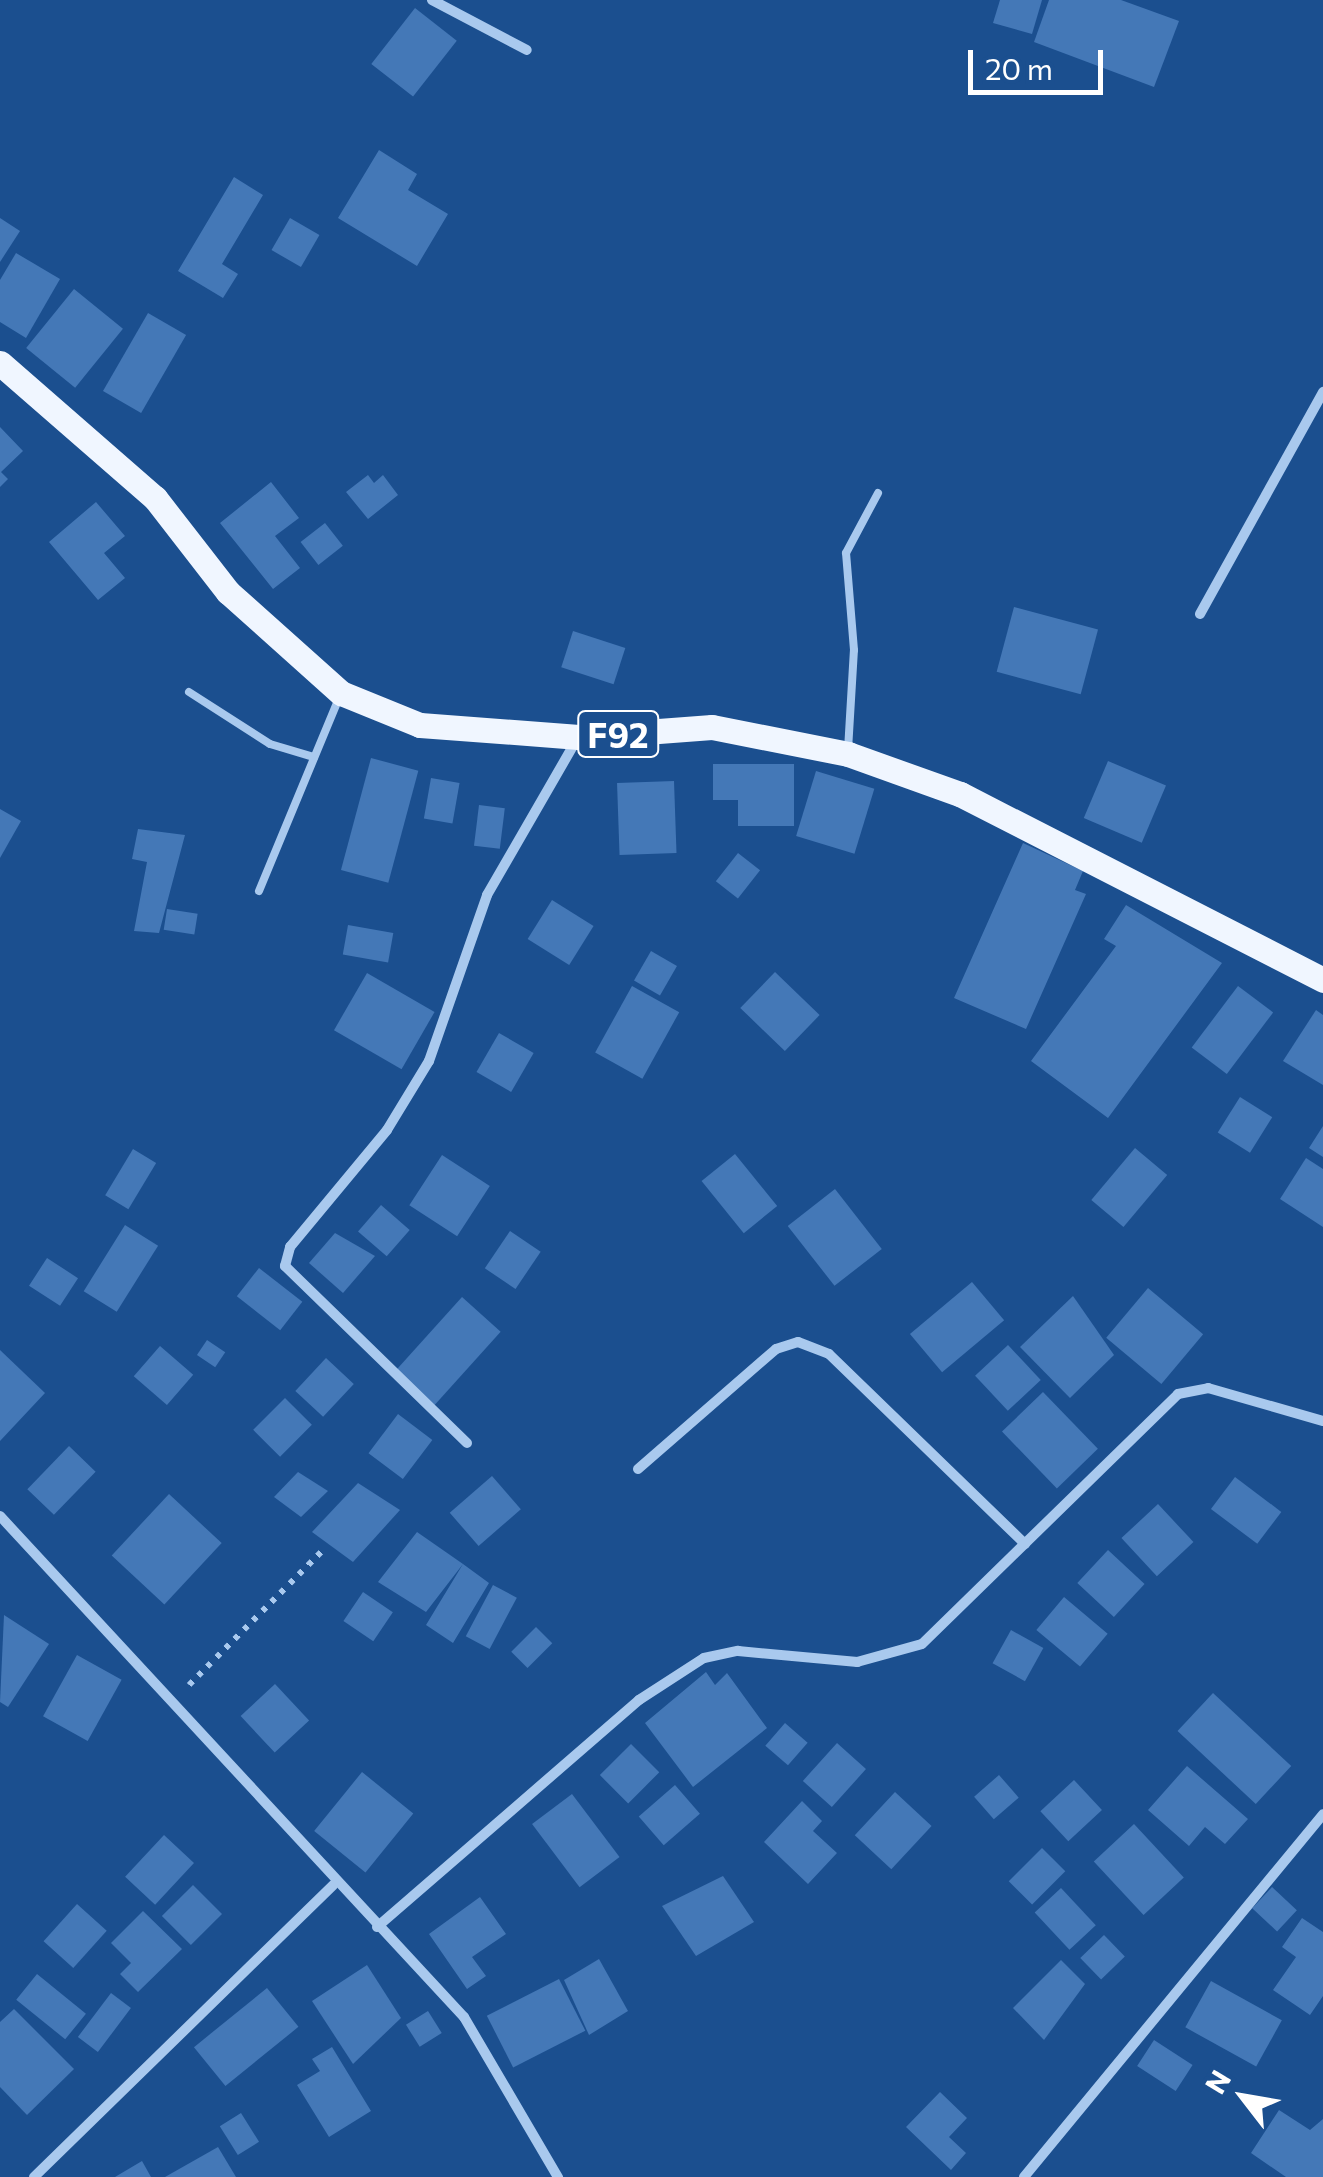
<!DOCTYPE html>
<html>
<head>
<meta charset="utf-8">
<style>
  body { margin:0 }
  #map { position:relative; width:1323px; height:2177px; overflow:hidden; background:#1b4f8f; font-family:Commissioner,sans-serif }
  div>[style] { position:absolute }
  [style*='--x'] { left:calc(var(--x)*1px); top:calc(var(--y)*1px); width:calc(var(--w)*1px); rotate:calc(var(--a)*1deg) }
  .building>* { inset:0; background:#4478b7; transform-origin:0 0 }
  .path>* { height:6px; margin-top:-3px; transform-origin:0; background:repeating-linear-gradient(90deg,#a9c9ee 0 5px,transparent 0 13px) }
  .service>* { height:8px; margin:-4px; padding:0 4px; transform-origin:4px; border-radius:4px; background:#a9c9ee }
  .minor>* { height:10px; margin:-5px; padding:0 5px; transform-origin:5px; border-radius:5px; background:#a9c9ee }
  .primary>* { height:25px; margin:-12.5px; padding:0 12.5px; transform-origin:12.5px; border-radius:12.5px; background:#f0f6ff }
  span { translate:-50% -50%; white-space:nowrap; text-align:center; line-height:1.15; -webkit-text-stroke:8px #1b4f8f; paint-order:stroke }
  .shield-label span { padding:2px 8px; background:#1b4f8f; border:2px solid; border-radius:8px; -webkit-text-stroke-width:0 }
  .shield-label { font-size:35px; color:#fff; font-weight:700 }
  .north { position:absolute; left:1193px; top:2047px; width:100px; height:100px; -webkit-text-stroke:8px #1b4f8f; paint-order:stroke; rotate:301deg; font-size:28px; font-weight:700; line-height:40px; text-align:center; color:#fff }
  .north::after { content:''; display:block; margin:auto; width:35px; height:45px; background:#fff; clip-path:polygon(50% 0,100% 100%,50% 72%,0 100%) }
  .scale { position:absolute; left:968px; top:50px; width:135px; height:45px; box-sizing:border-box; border:5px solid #fff; border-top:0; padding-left:12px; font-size:30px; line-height:35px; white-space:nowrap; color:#fff; -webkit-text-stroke:8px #1b4f8f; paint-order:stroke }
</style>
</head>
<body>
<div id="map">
  <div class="building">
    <div style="clip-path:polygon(1000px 0,1042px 0,1032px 34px,993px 23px)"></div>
    <div style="clip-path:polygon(1049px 0,1121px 0,1179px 21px,1154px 87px,1034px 42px)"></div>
    <div style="left:415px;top:8px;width:53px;height:71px;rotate:38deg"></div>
    <div style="clip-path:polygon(379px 150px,417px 174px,408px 190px,448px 214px,417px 266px,338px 218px)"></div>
    <div style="clip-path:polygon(234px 177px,263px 195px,222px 264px,238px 274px,223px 298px,178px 271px)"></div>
    <div style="clip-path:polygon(0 218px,20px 231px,0 262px)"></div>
    <div style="left:290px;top:218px;width:34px;height:37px;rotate:30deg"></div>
    <div style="clip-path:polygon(16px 253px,60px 279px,26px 338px,0 322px,0 280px)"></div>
    <div style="left:74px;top:289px;width:63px;height:76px;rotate:39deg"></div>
    <div style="left:148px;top:313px;width:44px;height:90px;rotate:30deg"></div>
    <div style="clip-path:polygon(0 427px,23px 451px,1px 472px,8px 479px,0 487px)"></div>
    <div style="clip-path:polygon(368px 475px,374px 483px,383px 475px,398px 495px,368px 519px,346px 492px)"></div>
    <div style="clip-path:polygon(271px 482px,299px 518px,275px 536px,300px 568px,273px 589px,220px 523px)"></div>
    <div style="clip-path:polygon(96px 502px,125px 536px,104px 553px,125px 578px,98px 600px,49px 542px)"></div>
    <div style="left:325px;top:523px;width:29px;height:31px;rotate:52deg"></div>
    <div style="left:1014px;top:607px;width:87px;height:67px;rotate:15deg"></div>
    <div style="left:573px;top:631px;width:55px;height:38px;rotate:18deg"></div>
    <div style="left:371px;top:758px;width:49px;height:116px;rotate:15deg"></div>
    <div style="left:1108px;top:761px;width:63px;height:62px;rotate:23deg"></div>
    <div style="clip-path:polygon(713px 764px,794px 764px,794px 826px,738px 826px,738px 800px,713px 800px)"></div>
    <div style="left:816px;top:771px;width:61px;height:68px;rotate:17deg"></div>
    <div style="left:431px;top:778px;width:29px;height:41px;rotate:10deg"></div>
    <div style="left:674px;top:781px;width:72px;height:57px;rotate:88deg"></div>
    <div style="left:479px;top:805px;width:26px;height:41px;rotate:7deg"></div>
    <div style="clip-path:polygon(0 809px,21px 821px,0 858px)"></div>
    <div style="clip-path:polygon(138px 829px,185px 835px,159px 933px,134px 931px,147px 862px,132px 859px)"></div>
    <div style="clip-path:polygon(1023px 843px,1083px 871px,1075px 890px,1086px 894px,1026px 1029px,954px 998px)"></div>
    <div style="left:738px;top:853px;width:28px;height:36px;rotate:38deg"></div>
    <div style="left:552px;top:900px;width:49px;height:46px;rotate:32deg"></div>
    <div style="clip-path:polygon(1126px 905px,1222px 963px,1108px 1118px,1031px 1061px,1116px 946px,1104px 939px)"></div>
    <div style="left:167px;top:909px;width:31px;height:21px;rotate:9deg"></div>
    <div style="left:348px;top:925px;width:46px;height:30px;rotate:10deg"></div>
    <div style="left:651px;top:951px;width:30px;height:34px;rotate:30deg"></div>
    <div style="left:775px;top:972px;width:62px;height:50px;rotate:44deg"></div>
    <div style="left:367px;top:973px;width:78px;height:66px;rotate:30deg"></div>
    <div style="left:632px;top:986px;width:54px;height:76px;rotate:29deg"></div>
    <div style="left:1238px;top:986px;width:44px;height:77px;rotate:37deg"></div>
    <div style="clip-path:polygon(1316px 1010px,1323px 1015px,1323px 1085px,1283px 1061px)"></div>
    <div style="left:499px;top:1033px;width:40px;height:45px;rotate:30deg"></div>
    <div style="left:1240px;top:1097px;width:38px;height:42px;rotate:32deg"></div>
    <div style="clip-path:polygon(1323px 1126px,1323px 1157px,1309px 1148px)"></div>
    <div style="left:1135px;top:1148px;width:42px;height:68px;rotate:40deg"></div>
    <div style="left:133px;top:1149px;width:27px;height:54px;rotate:31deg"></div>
    <div style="left:735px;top:1154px;width:67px;height:43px;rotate:51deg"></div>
    <div style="left:442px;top:1155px;width:57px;height:60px;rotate:33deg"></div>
    <div style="clip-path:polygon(1306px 1158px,1323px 1169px,1323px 1227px,1280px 1199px)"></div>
    <div style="left:835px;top:1189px;width:76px;height:60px;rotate:52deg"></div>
    <div style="left:381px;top:1205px;width:38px;height:35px;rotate:41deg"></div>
    <div style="left:125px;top:1225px;width:39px;height:78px;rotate:32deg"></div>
    <div style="left:510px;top:1231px;width:37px;height:45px;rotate:34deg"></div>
    <div style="clip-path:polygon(335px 1233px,375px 1256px,343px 1293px,309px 1263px)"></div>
    <div style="left:47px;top:1258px;width:37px;height:33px;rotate:33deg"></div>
    <div style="left:259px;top:1268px;width:55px;height:36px;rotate:38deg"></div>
    <div style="left:972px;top:1282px;width:50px;height:81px;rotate:50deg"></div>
    <div style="left:1148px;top:1288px;width:72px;height:65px;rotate:40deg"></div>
    <div style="clip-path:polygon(1073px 1296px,1114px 1355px,1070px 1398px,1020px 1347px)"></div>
    <div style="left:462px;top:1297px;width:52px;height:101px;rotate:42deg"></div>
    <div style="left:207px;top:1340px;width:22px;height:18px;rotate:34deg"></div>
    <div style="left:1008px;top:1345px;width:48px;height:45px;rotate:47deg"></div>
    <div style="left:160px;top:1346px;width:44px;height:40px;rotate:41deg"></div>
    <div style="clip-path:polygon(0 1350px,45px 1393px,0 1441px)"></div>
    <div style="left:326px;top:1358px;width:38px;height:45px;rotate:43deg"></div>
    <div style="left:1043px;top:1392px;width:79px;height:57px;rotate:46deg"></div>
    <div style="left:285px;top:1398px;width:38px;height:45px;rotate:45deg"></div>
    <div style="left:398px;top:1414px;width:43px;height:49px;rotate:37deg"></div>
    <div style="left:69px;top:1446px;width:37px;height:60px;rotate:44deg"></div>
    <div style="clip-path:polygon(298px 1472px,328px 1491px,301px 1517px,274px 1497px)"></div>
    <div style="left:492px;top:1476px;width:44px;height:56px;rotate:49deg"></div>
    <div style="left:1235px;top:1477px;width:58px;height:40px;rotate:37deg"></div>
    <div style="clip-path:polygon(358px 1483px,400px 1510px,353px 1562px,312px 1532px)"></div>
    <div style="left:169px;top:1494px;width:72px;height:84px;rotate:43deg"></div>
    <div style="left:1158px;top:1504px;width:52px;height:50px;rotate:47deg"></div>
    <div style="clip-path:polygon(417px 1532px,463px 1564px,489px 1583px,453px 1643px,426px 1625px,463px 1564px,426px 1612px,378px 1582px)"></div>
    <div style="left:1108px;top:1550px;width:50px;height:45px;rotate:43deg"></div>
    <div style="left:493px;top:1585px;width:27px;height:58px;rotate:28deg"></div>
    <div style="left:363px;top:1592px;width:36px;height:35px;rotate:34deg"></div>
    <div style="left:1064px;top:1597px;width:57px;height:43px;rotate:40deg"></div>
    <div style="clip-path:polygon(4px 1615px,49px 1644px,8px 1707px,0 1702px)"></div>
    <div style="left:536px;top:1627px;width:23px;height:35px;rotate:45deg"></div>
    <div style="left:1011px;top:1630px;width:37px;height:38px;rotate:29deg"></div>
    <div style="left:77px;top:1655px;width:51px;height:70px;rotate:29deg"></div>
    <div style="clip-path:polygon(706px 1672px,715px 1685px,727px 1673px,767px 1728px,693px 1787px,645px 1723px)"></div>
    <div style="left:275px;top:1684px;width:50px;height:47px;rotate:47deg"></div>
    <div style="left:1213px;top:1693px;width:107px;height:52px;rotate:43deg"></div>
    <div style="left:785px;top:1723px;width:30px;height:30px;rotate:41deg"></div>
    <div style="left:837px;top:1743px;width:39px;height:51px;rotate:42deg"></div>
    <div style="left:631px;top:1744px;width:40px;height:44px;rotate:45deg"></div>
    <div style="clip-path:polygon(1187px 1766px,1248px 1819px,1225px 1844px,1205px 1827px,1189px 1846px,1148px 1810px)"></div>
    <div style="left:362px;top:1772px;width:66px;height:76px;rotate:39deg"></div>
    <div style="left:999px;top:1775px;width:30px;height:33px;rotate:49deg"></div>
    <div style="left:1074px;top:1780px;width:41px;height:46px;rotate:47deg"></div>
    <div style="left:675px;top:1785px;width:38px;height:48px;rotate:49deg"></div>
    <div style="left:895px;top:1792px;width:50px;height:59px;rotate:43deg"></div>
    <div style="left:572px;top:1794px;width:79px;height:50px;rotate:53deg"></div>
    <div style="clip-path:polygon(802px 1801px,822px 1821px,813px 1831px,837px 1853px,808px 1884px,764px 1842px)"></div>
    <div style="left:1134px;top:1824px;width:73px;height:55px;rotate:47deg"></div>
    <div style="left:164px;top:1835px;width:41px;height:57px;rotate:43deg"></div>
    <div style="left:1042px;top:1848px;width:33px;height:47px;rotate:45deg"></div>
    <div style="clip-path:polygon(723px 1876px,754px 1922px,696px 1956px,662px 1906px)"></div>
    <div style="left:193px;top:1885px;width:41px;height:44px;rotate:45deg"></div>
    <div style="left:1272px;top:1887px;width:34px;height:29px;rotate:43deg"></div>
    <div style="left:1061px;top:1888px;width:51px;height:36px;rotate:47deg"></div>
    <div style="clip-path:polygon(480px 1897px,506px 1934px,472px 1957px,486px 1976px,467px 1989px,429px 1934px)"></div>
    <div style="left:77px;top:1904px;width:40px;height:50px;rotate:42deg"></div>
    <div style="clip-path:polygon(143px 1911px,182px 1949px,138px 1992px,120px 1974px,131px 1963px,111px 1943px)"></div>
    <div style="clip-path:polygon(1302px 1918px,1323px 1932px,1323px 1996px,1310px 2015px,1273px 1990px,1296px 1957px,1282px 1947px)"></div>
    <div style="left:1104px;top:1935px;width:30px;height:33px;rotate:46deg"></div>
    <div style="clip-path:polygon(599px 1959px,628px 2011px,589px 2035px,564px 1980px)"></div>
    <div style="clip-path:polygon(1061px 1960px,1085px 1984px,1044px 2040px,1013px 2008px)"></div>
    <div style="clip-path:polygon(367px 1965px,401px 2018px,353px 2064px,312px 2001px)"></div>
    <div style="left:37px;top:1974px;width:63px;height:33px;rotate:39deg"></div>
    <div style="left:559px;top:1979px;width:58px;height:81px;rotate:63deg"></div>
    <div style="left:1211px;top:1981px;width:81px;height:53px;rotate:29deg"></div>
    <div style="left:267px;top:1988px;width:50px;height:94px;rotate:51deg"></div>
    <div style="left:111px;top:1993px;width:25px;height:55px;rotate:37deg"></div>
    <div style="clip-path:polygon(14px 2009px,74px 2069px,27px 2115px,0 2087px,0 2022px)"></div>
    <div style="left:428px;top:2011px;width:26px;height:26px;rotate:58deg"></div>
    <div style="left:1154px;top:2040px;width:46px;height:31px;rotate:33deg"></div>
    <div style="clip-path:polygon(332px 2047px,371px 2111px,329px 2137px,297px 2085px,320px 2071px,312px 2059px)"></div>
    <div style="clip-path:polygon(940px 2092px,967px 2118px,949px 2137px,966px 2153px,951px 2170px,906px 2127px)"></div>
    <div style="clip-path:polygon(1279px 2110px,1310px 2130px,1323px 2119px,1323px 2177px,1286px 2177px,1251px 2153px)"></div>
    <div style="left:241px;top:2113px;width:34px;height:25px;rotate:58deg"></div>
    <div style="clip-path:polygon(218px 2147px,236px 2177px,165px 2177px)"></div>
    <div style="clip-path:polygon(142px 2161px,151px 2177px,115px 2177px)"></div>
  </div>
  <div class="path">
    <div style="--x:189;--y:1685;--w:193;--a:-45.2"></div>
  </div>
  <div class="service">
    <div style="--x:189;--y:692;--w:96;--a:32.7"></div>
    <div style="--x:270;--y:744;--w:46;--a:16.5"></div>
    <div style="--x:848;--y:750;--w:100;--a:-86.6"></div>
    <div style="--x:854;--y:650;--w:97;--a:-94.7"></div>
    <div style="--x:846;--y:553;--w:68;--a:-61.9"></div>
    <div style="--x:259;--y:891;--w:209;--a:-67.5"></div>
  </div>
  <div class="minor">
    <div style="--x:432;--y:0;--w:107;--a:27.8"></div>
    <div style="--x:1200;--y:614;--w:254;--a:-61"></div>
    <div style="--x:467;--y:1443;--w:254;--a:-135.8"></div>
    <div style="--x:285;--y:1266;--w:20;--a:-75"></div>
    <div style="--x:290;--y:1247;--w:152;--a:-50.3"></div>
    <div style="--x:387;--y:1130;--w:81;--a:-58.7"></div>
    <div style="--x:429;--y:1061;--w:176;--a:-70.7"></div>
    <div style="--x:487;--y:895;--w:180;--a:-60"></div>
    <div style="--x:638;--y:1469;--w:183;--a:-41"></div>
    <div style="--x:776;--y:1349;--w:23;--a:-18"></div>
    <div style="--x:798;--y:1342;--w:33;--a:21"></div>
    <div style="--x:829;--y:1354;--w:273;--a:44.1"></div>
    <div style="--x:0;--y:1516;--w:683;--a:47.2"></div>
    <div style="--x:464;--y:2017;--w:186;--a:59.6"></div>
    <div style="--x:377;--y:1927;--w:347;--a:-40.9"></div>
    <div style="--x:639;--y:1700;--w:77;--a:-32.9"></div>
    <div style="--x:704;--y:1658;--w:35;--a:-12"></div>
    <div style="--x:738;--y:1651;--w:120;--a:5.3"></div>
    <div style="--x:857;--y:1662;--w:67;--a:-15.5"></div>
    <div style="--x:922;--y:1644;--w:358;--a:-44.3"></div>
    <div style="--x:1178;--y:1394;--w:31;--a:-11"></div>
    <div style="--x:1208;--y:1388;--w:120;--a:16"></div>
    <div style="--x:34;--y:2177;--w:418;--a:-44.3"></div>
    <div style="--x:1024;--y:2177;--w:470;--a:-50.5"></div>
  </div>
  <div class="primary">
    <div style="--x:0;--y:363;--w:206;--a:41.1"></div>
    <div style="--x:155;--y:498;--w:119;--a:52.2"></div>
    <div style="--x:228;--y:592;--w:152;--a:41.8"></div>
    <div style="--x:341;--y:693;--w:85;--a:22.1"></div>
    <div style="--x:420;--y:725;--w:159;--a:4.3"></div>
    <div style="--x:579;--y:737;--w:133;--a:-4.3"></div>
    <div style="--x:712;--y:727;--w:139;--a:11.2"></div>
    <div style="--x:848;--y:754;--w:119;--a:19.7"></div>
    <div style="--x:960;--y:794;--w:408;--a:27.1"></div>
  </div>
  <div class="shield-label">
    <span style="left:618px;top:734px">F92</span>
  </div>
  <div class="north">N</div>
  <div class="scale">20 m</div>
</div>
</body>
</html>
